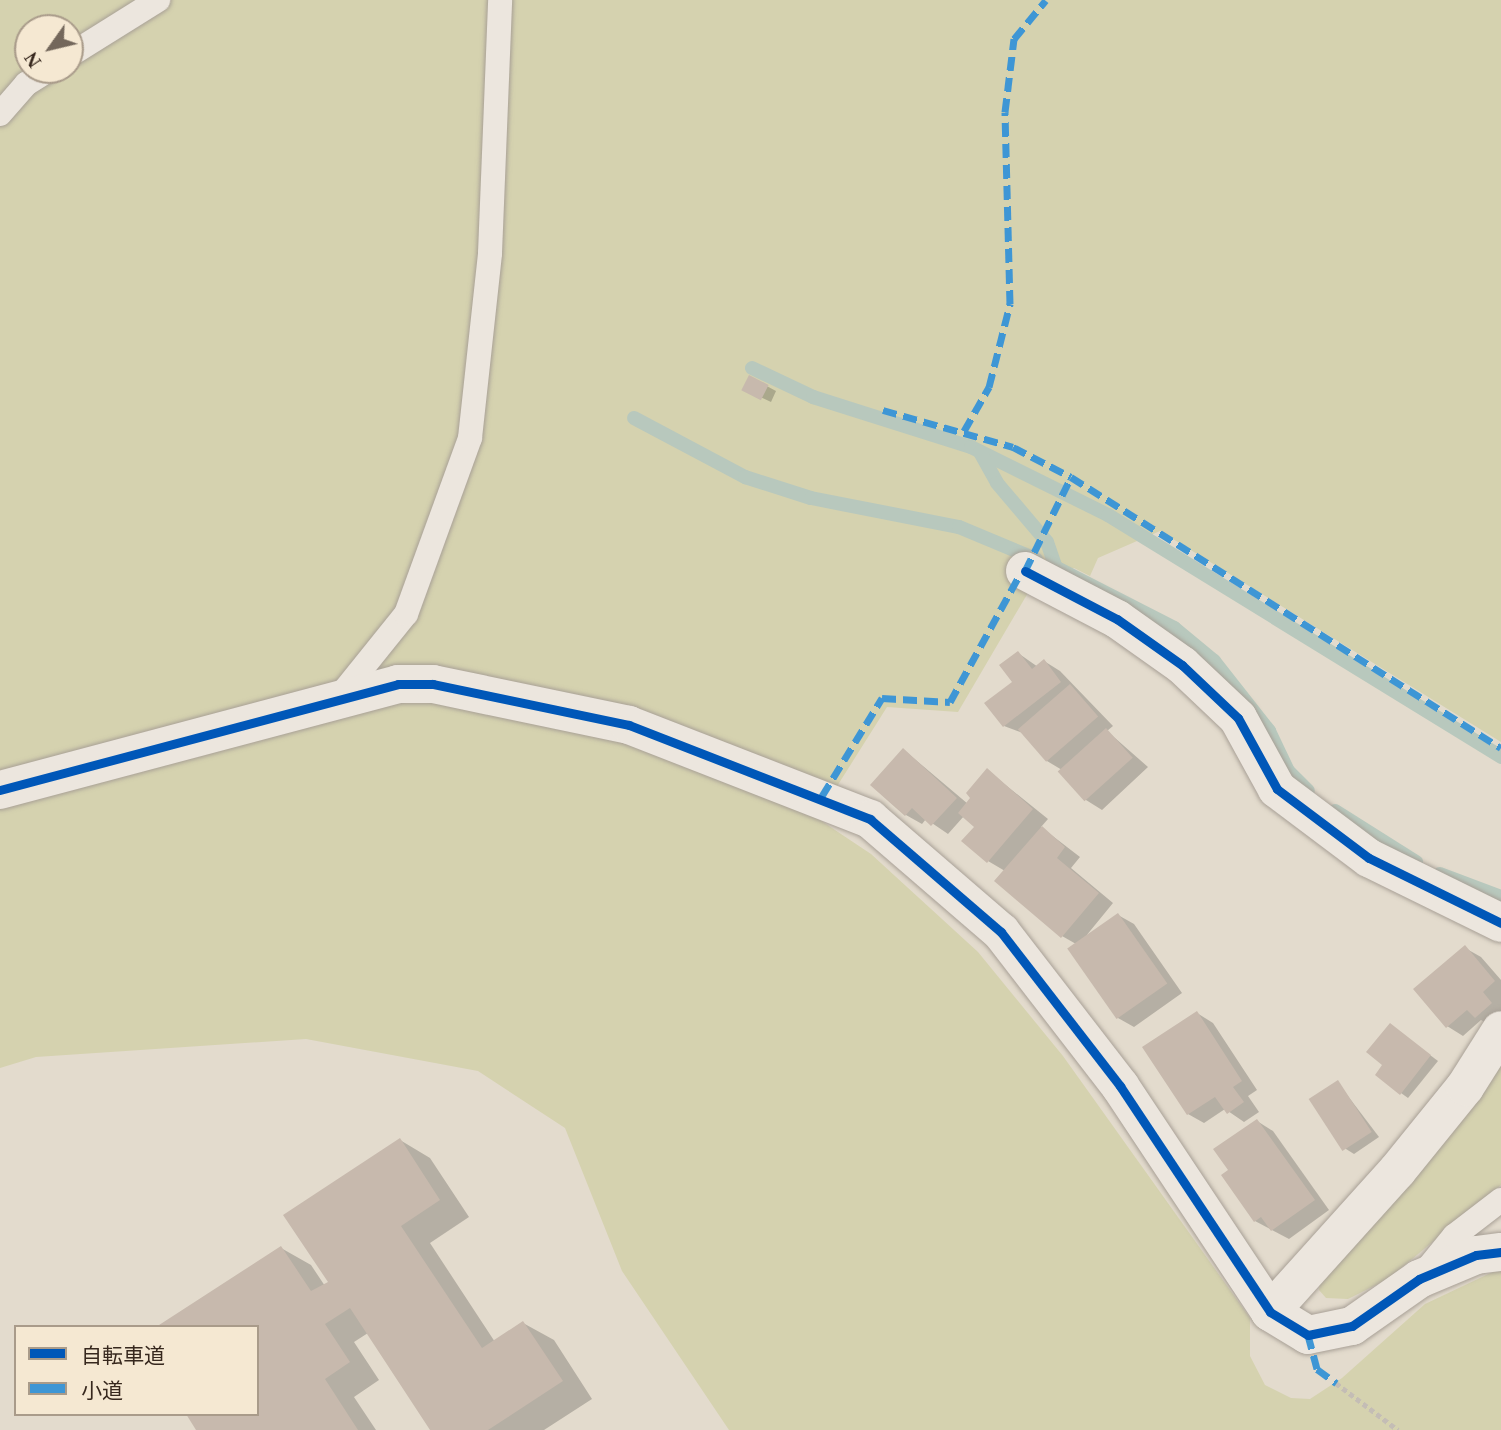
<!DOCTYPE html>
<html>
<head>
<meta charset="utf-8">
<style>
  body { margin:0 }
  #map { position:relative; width:1501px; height:1430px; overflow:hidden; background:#e3dbcd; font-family:"Times New Roman","Noto Sans JP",serif }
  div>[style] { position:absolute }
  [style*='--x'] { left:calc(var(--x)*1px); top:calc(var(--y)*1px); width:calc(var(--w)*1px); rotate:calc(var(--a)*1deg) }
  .green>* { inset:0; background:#d5d2af }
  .shadow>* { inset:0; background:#0003 }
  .stream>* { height:14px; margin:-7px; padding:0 7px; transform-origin:7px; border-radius:7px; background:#b8c8bd }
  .building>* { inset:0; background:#c7b9ad; transform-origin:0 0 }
  .path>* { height:4.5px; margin-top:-2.25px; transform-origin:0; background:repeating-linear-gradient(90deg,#c4bdb5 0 5px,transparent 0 8.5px) }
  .roads { filter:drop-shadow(0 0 2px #a8a096) drop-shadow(0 0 2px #a8a096) }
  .service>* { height:24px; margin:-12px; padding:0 12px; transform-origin:12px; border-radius:12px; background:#ece6de }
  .minor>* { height:38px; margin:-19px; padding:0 19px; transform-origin:19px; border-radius:19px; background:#ece6de }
  .quiet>* { height:7px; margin-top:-3.5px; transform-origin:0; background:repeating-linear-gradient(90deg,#3e96d5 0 14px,transparent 0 21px) }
  .cycleway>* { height:9px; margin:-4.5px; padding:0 4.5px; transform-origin:4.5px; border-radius:4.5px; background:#0057b8 }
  span { translate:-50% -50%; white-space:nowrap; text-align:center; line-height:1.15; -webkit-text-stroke:5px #f5e8d2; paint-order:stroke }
  .legend { position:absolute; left:14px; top:1325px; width:245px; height:91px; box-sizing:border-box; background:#f5e8d2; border:2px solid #a99b8a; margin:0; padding:9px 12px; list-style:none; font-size:21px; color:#37281e }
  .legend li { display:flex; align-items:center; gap:14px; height:35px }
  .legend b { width:35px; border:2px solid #a99b8a }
  .north { position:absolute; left:14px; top:14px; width:70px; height:70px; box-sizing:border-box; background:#f5e8d2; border:2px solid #a99b8a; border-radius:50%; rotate:236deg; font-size:19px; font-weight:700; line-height:28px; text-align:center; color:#37281e }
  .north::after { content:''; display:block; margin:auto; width:24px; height:32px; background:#73675b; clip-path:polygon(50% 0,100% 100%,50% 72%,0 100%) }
</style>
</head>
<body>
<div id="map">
  <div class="green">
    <div style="clip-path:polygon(evenodd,0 0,1501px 0,1501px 742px,1160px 531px,1098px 558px,1090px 576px,1074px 568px,1032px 586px,958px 712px,887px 707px,817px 818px,871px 854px,978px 952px,1063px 1056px,1250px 1318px,1250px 1356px,1265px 1385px,1291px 1398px,1310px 1399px,1342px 1378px,1425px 1304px,1501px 1268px,1501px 1430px,729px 1430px,622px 1271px,565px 1128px,478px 1071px,306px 1039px,36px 1057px,0 1068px,0 0,28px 28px,70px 28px,70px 70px,28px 70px,28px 28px)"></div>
    <div style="clip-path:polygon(1501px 1055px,1501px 1185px,1388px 1279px,1348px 1299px,1326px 1298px,1319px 1290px,1322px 1269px)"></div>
  </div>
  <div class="shadow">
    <div style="clip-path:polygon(750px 377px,776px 391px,771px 402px,752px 393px)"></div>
    <div style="clip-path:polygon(1018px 653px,1038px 667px,1044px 661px,1060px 671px,1113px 726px,1107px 731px,1148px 767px,1102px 810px,1086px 800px,1062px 770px,1047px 761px,1023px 733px,1004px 726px)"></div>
    <div style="clip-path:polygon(904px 750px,968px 804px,987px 770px,1048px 819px,1041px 827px,1080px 857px,1071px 868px,1113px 903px,1086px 936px,1118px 915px,1134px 924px,1182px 993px,1134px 1027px,1118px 1018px,1076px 944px,1062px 936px,1005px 871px,988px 861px,976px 827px,964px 816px,948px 834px,926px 819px,922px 824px,906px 815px)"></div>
    <div style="clip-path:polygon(1465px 948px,1481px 957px,1501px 980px,1501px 1018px,1492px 1026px,1481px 1020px,1463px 1036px,1447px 1026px)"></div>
    <div style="clip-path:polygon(1197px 1013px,1213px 1023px,1257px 1090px,1248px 1096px,1259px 1112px,1244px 1122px,1225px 1109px,1204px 1123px,1188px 1114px)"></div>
    <div style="clip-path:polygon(1390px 1025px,1438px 1061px,1408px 1098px,1401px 1093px,1385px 1065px)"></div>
    <div style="clip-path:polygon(1338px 1083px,1379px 1137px,1354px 1154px,1346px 1149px)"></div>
    <div style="clip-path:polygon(1257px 1121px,1273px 1131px,1329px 1210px,1289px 1239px,1255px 1221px)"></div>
    <div style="clip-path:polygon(400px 1140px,430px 1158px,469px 1217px,430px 1243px,495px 1342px,523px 1323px,554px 1340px,592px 1399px,544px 1430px,432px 1430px,368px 1333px,354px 1342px,379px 1380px,354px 1397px,376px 1430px,198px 1430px,257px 1414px,281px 1248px,311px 1265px,325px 1286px,331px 1282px)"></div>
  </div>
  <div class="stream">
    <div style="--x:752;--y:368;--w:68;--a:25.4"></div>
    <div style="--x:813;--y:397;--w:166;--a:17.6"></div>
    <div style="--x:971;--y:447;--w:153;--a:26.4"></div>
    <div style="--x:1108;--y:515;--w:462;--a:31.6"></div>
    <div style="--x:634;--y:418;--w:126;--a:28"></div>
    <div style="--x:745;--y:477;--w:69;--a:17.7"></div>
    <div style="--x:811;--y:498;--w:151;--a:11.1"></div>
    <div style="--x:959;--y:527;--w:83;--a:22.6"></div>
    <div style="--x:980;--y:452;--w:35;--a:61"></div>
    <div style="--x:997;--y:483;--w:77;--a:49.7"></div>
    <div style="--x:1047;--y:542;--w:28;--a:71"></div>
    <div style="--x:1055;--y:567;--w:134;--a:27.1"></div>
    <div style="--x:1174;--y:628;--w:52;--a:39.5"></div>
    <div style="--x:1214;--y:661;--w:89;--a:51.8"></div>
    <div style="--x:1269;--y:731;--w:44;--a:64.6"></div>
    <div style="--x:1288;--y:771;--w:28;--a:45"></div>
    <div style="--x:1335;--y:811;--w:96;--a:32.2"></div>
    <div style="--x:1440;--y:874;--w:65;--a:20.7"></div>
  </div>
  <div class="building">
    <div style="left:749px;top:375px;width:22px;height:17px;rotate:27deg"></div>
    <div style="clip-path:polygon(1018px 651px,1032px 669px,1044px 659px,1061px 682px,1003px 727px,984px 703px,1012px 682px,999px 665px)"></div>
    <div style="left:1070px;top:684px;width:43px;height:69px;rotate:49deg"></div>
    <div style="left:1106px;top:728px;width:40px;height:65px;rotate:48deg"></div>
    <div style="clip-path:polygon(903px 748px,957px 798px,931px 826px,912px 808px,905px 816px,870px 785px)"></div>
    <div style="clip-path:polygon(987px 768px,1033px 809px,987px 863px,961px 841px,974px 827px,958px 813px,970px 798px,966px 793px)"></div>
    <div style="clip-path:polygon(1042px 826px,1065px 847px,1057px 858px,1099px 893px,1061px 938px,994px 881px)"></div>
    <div style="left:1118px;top:913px;width:86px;height:62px;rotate:55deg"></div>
    <div style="clip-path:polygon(1465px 945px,1495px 981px,1483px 992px,1492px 1003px,1475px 1018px,1467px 1010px,1446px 1028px,1413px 989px)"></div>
    <div style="clip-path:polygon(1197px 1011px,1242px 1081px,1233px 1087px,1244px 1102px,1227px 1114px,1215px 1097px,1187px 1115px,1142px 1047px)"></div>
    <div style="clip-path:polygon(1390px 1023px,1431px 1055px,1400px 1095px,1375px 1075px,1382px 1065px,1366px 1052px)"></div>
    <div style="left:1338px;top:1080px;width:62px;height:35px;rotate:57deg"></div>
    <div style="clip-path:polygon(1257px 1119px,1315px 1200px,1271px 1231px,1261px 1217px,1254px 1222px,1221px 1175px,1228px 1170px,1213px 1149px)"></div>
    <div style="clip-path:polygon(400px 1138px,440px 1200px,401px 1226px,482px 1348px,523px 1321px,563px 1381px,488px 1430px,430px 1430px,350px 1308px,325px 1324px,350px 1362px,325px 1379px,358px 1430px,196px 1430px,186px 1414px,257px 1414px,257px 1327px,156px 1327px,281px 1246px,311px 1291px,328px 1282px,283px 1215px)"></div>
  </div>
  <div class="path">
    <div style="--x:1336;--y:1383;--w:78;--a:37.2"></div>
  </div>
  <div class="roads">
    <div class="service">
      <div style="--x:70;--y:55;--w:104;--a:-32"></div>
      <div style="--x:0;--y:114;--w:40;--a:-49"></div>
      <div style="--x:26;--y:84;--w:26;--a:-32"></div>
      <div style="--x:340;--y:696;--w:105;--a:-51.2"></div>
      <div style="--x:406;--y:614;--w:187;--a:-70"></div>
      <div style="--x:470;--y:438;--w:186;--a:-83.8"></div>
      <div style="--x:490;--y:253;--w:253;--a:-87.7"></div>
      <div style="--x:1423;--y:1274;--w:49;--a:-50.8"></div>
      <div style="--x:1454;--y:1236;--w:59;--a:-37.5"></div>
    </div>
    <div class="minor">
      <div style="--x:1025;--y:571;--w:104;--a:27.6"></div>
      <div style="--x:1117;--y:619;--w:80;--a:35.3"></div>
      <div style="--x:1182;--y:665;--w:77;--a:43.4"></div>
      <div style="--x:1238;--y:718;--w:81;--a:61.2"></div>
      <div style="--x:1277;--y:789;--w:115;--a:36.9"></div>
      <div style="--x:1369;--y:858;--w:147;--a:26.2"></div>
      <div style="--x:0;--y:790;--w:412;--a:-14.9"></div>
      <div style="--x:398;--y:684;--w:35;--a:0"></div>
      <div style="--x:433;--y:684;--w:200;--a:11.8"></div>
      <div style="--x:629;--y:725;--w:259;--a:21.3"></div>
      <div style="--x:870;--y:819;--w:173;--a:40.8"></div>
      <div style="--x:1001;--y:932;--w:195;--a:52.3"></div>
      <div style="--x:1120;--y:1086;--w:271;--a:56.4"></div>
      <div style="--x:1270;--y:1312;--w:44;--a:31.2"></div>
      <div style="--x:1308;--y:1335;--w:45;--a:-11.6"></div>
      <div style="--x:1352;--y:1326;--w:82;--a:-35"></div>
      <div style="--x:1419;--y:1279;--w:62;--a:-22.8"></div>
      <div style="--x:1476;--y:1255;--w:25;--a:-7"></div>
      <div style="--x:1270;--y:1312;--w:190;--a:-48"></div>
      <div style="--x:1397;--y:1171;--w:108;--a:-51"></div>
      <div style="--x:1465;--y:1087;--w:67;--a:-57.7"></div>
    </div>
  </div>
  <div class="quiet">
    <div style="--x:883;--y:410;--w:135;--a:15.9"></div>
    <div style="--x:1013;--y:447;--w:65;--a:27.3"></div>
    <div style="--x:1071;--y:477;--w:508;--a:32.22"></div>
    <div style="--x:964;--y:431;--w:51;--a:-60.4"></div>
    <div style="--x:989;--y:387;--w:86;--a:-75.8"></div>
    <div style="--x:1010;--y:304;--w:192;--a:-91.5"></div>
    <div style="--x:1005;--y:112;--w:74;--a:-83"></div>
    <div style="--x:1014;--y:39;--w:50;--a:-50.6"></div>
    <div style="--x:1025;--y:571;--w:105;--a:-63.9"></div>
    <div style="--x:822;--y:796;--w:115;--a:-58.5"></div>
    <div style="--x:882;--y:698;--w:68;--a:3.4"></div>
    <div style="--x:950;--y:702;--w:141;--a:-61.3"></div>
    <div style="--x:1308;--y:1335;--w:35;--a:75"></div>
    <div style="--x:1317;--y:1369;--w:24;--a:36"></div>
  </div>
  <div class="cycleway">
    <div style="--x:1025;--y:571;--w:104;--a:27.6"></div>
    <div style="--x:1117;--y:619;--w:80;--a:35.3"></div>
    <div style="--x:1182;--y:665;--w:77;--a:43.4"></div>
    <div style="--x:1238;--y:718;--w:81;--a:61.2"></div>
    <div style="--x:1277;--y:789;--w:115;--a:36.9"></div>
    <div style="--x:1369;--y:858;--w:147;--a:26.2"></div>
    <div style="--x:0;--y:790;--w:412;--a:-14.9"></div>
    <div style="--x:398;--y:684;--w:35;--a:0"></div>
    <div style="--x:433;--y:684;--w:200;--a:11.8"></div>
    <div style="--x:629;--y:725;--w:259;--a:21.3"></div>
    <div style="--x:870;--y:819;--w:173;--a:40.8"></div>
    <div style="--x:1001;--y:932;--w:195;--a:52.3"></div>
    <div style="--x:1120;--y:1086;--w:271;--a:56.4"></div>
    <div style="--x:1270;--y:1312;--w:44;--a:31.2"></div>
    <div style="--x:1308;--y:1335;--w:45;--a:-11.6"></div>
    <div style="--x:1352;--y:1326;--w:82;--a:-35"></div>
    <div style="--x:1419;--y:1279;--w:62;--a:-22.8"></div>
    <div style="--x:1476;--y:1255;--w:25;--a:-7"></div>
  </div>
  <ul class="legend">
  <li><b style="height:9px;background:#0057b8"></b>自転車道</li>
  <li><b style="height:9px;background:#3e96d5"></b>小道</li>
  </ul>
  <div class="north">N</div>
</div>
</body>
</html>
